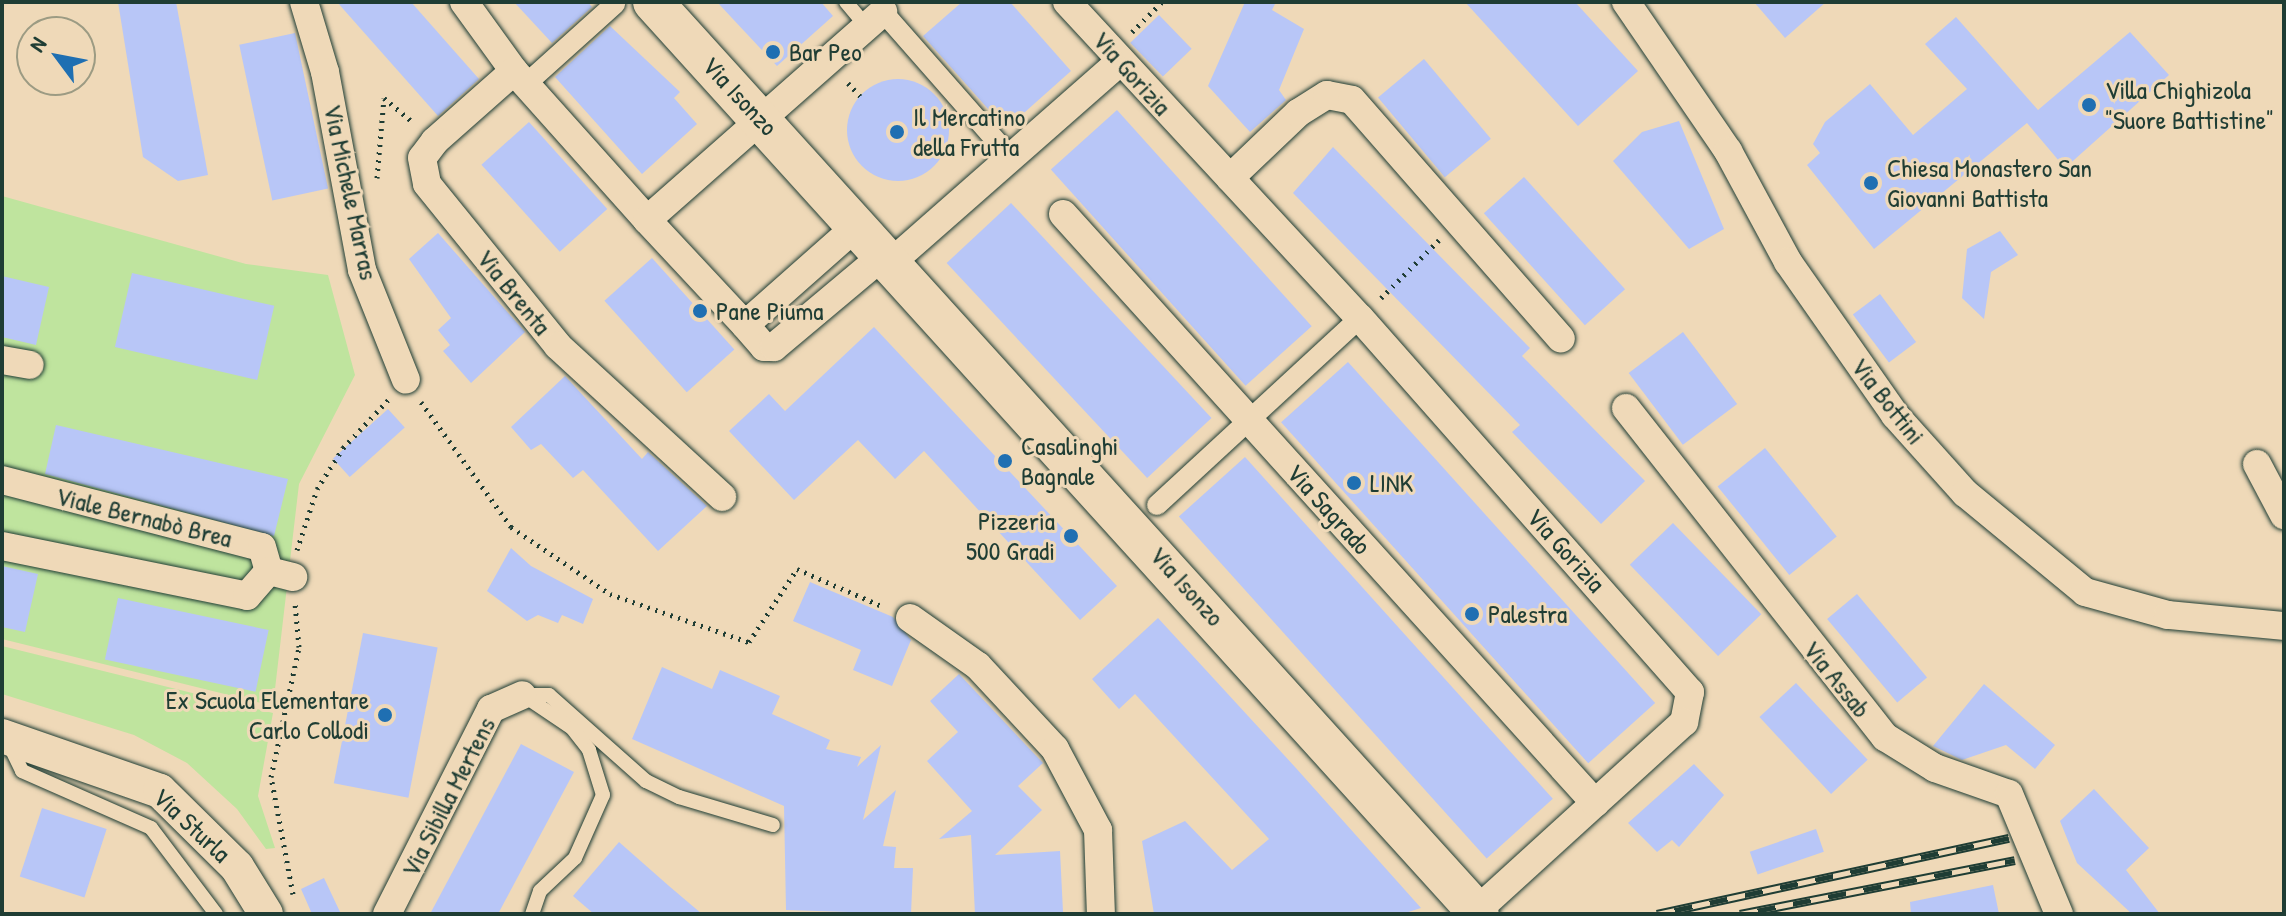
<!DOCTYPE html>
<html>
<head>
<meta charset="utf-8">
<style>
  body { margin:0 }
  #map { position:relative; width:2286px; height:916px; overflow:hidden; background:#efd9b8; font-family:"Patrick Hand",sans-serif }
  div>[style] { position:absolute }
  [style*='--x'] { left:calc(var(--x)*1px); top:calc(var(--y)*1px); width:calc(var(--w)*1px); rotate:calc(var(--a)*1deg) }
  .green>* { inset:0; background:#bfe49e }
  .building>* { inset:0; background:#b8c6f7; transform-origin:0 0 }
  .round { border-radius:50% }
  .path>* { height:5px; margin-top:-2.5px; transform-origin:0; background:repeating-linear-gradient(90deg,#1f3d34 0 2px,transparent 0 8px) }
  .roads { filter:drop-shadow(0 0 2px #1f3d34) drop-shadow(0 0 2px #1f3d34) }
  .service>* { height:14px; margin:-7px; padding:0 7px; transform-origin:7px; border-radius:7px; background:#efd9b8 }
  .pedestrian>* { height:20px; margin:-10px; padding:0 10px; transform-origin:10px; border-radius:10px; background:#efd9b8 }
  .minor>* { height:28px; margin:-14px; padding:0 14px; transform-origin:14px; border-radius:14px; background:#efd9b8 }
  .tertiary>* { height:34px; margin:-17px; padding:0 17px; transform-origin:17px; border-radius:17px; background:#efd9b8 }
  .secondary>* { height:40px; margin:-20px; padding:0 20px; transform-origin:20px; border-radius:20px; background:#efd9b8 }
  .rail>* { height:9px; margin-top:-4.5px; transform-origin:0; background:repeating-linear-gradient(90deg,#efd9b8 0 18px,#1f3d34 0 36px); box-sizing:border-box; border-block:2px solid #1f3d34 }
  .dots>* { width:22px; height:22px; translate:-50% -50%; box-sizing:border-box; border:4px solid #efd9b8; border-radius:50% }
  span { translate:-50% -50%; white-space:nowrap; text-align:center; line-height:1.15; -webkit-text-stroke:6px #efd9b8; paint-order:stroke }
  .poi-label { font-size:26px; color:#1f3d34 }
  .left { translate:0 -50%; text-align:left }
  .right { translate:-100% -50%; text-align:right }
  .street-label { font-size:26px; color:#1f3d34 }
  .frame { position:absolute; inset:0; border:4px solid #1f3d34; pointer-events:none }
  .north { position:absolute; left:16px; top:16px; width:80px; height:80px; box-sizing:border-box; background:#efd9b8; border:2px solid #9c9b83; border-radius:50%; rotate:302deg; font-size:22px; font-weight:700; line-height:32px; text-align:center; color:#1f3d34 }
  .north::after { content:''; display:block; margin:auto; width:28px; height:36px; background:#1f6fb2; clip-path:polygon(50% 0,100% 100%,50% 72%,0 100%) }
</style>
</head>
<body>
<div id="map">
  <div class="green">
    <div style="clip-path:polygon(2px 196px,246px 264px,328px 275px,355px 375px,299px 484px,273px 706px,2px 639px)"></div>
    <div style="clip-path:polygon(2px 646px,273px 713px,258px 796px,275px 848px,266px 849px,237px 809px,187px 763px,134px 735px,2px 694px)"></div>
  </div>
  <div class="building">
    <div style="clip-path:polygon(118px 2px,176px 2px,208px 175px,178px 181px,143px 157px)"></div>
    <div style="clip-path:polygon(337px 2px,411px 2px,479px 79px,438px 116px)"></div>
    <div style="clip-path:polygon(514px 2px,588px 2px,592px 7px,552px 43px)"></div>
    <div style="clip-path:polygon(717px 2px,821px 2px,833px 16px,777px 66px)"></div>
    <div style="clip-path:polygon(962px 2px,1010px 2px,1071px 71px,1006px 129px,923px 36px)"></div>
    <div style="clip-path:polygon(1245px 2px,1276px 2px,1272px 10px,1304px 29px,1279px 90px,1286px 100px,1250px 132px,1208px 86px)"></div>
    <div style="clip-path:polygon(1465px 2px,1575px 2px,1638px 71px,1578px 126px)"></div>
    <div style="clip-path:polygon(1754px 2px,1826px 2px,1785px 38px)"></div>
    <div style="left:1159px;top:15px;width:47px;height:40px;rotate:46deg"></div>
    <div style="clip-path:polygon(1956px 17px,2038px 110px,2130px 32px,2169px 75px,2065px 168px,2027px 123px,1874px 249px,1807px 165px,1820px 153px,1813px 144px,1825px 122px,1870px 84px,1913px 135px,1967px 89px,1925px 44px)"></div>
    <div style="clip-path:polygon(610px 26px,680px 92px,674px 98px,697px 124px,642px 174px,555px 77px)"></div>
    <div style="left:295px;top:33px;width:159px;height:57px;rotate:78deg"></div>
    <div style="left:1424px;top:59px;width:104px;height:60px;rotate:50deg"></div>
    <div class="round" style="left:847px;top:79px;width:102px;height:102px"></div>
    <div style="left:1117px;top:110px;width:291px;height:89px;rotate:48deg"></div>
    <div style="clip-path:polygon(1679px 121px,1724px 229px,1689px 249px,1613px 161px,1642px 132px)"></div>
    <div style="left:529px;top:122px;width:117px;height:64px;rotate:48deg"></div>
    <div style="clip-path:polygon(1333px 147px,1530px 348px,1522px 356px,1645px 481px,1601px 524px,1512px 432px,1520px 425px,1293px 193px)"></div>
    <div style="left:1524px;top:177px;width:151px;height:54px;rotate:48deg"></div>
    <div style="left:1011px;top:203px;width:294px;height:88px;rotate:47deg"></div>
    <div style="clip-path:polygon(2000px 231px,2018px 255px,1991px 272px,1984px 319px,1962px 298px,1967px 249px)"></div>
    <div style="clip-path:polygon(438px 233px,525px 332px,471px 383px,443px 351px,450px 345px,438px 330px,451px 318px,409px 259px)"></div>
    <div style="left:652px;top:258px;width:123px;height:64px;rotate:48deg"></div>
    <div style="left:132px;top:273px;width:146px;height:76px;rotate:13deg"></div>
    <div style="clip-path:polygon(2px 276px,49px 287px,36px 345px,2px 337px)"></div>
    <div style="left:1880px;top:294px;width:60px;height:34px;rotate:53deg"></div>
    <div style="clip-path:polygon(874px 327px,1117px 586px,1080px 620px,924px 451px,895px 479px,858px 440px,794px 500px,729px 431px,769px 394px,785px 411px)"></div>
    <div style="left:1683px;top:332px;width:90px;height:68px;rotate:53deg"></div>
    <div style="left:1348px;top:362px;width:459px;height:90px;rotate:48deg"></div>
    <div style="clip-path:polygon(565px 376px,642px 459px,648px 452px,707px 506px,658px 551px,583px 470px,573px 478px,541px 444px,531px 450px,511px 427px)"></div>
    <div style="left:388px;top:409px;width:25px;height:74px;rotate:48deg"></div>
    <div style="clip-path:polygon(56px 425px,288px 479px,274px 536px,45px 474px)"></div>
    <div style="left:1765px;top:448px;width:114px;height:61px;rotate:51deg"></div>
    <div style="left:1245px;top:457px;width:460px;height:89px;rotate:48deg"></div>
    <div style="left:1673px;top:523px;width:127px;height:60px;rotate:46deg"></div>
    <div style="clip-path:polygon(511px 548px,531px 566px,593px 599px,583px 624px,562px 615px,558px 623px,538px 615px,527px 621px,487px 591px)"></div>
    <div style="clip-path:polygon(2px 566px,38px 574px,25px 632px,2px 627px)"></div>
    <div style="clip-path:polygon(810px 582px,893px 617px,911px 640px,892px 686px,853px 670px,861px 650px,793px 621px)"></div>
    <div style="left:1857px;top:594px;width:109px;height:39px;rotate:50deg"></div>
    <div style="left:118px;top:598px;width:154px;height:63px;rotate:12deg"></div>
    <div style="clip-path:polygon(1158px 618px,1295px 767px,1421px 908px,1402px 914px,1154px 914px,1142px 841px,1185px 821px,1232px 870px,1269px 839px,1135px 694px,1119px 709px,1092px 679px)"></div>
    <div style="left:363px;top:633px;width:76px;height:153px;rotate:11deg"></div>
    <div style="clip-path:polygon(662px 667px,712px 689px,720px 670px,780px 696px,772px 714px,830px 740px,826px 749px,861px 757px,857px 767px,881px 745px,863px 820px,896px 790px,883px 846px,896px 847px,894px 868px,913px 868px,911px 914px,786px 910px,784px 806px,632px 739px)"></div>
    <div style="clip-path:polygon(959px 674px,1043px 763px,1018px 786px,1042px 810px,995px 855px,1060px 851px,1063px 912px,975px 914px,971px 835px,939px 839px,972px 811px,927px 761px,958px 732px,930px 701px)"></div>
    <div style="left:1796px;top:683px;width:105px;height:50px;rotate:47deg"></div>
    <div style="clip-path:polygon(1984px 684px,2055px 745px,2035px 769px,2006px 745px,1962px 760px,1933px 746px)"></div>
    <div style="clip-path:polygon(521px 744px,574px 772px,498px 914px,430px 914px)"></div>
    <div style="clip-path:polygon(1694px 764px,1724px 795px,1679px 847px,1672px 840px,1657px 852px,1628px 823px)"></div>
    <div style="clip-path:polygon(2094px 789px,2149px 848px,2126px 870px,2160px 914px,2132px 914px,2077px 863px,2060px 821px)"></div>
    <div style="left:42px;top:808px;width:68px;height:72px;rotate:18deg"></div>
    <div style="left:1816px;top:829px;width:24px;height:70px;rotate:71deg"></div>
    <div style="clip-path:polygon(619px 842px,669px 886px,702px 914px,594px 914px,573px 896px)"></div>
    <div style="clip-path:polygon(324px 878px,332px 895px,341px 914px,312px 914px,301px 889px)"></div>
    <div style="clip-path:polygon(1993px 885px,1999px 914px,1911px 914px,1910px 902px)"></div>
  </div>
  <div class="path">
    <div style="--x:1132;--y:32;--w:42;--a:-45"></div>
    <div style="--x:848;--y:83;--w:18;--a:47"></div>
    <div style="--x:377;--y:178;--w:80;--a:-85"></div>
    <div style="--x:384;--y:98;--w:38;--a:40"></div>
    <div style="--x:1381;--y:298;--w:82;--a:-45"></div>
    <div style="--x:421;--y:402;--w:154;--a:54.2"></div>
    <div style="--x:511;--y:527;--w:120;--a:34.1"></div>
    <div style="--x:610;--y:594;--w:147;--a:19.1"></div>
    <div style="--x:749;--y:642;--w:87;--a:-56.7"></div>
    <div style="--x:797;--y:569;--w:95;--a:23.6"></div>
    <div style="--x:297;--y:550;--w:64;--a:-71.8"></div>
    <div style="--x:317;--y:489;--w:49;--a:-57.6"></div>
    <div style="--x:343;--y:448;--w:66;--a:-46.8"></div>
    <div style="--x:293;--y:894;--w:119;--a:-100.6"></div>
    <div style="--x:271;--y:777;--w:133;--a:-77.8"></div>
    <div style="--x:299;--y:647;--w:44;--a:-95.2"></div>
  </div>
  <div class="roads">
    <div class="service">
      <div style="--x:846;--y:2;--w:31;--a:50"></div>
      <div style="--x:522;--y:695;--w:27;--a:0"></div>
      <div style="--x:549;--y:695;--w:130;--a:41.6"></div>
      <div style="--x:646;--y:781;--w:37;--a:26"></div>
      <div style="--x:679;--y:797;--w:98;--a:16.6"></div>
      <div style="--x:526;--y:697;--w:55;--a:34"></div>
      <div style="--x:572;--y:728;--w:28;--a:52"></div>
      <div style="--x:589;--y:750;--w:47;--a:72.7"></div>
      <div style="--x:603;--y:795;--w:69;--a:114"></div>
      <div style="--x:575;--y:858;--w:48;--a:136.7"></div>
      <div style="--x:540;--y:891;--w:24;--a:109"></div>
      <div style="--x:9;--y:744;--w:30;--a:64"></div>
      <div style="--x:22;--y:771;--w:141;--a:23.8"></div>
      <div style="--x:151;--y:828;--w:108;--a:52.9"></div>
    </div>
    <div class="pedestrian">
      <div style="--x:883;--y:12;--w:196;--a:48.7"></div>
      <div style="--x:526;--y:84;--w:120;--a:-42"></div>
      <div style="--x:1157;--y:505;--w:276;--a:-42.7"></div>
    </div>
    <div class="minor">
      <div style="--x:304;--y:2;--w:73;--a:73.3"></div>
      <div style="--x:325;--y:72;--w:201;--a:79.4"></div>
      <div style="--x:362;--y:270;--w:118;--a:68.2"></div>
      <div style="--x:464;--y:2;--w:85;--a:54.1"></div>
      <div style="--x:514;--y:71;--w:200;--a:48.2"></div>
      <div style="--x:1067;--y:2;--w:431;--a:47.2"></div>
      <div style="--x:1360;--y:318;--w:499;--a:48.6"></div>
      <div style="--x:1690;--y:692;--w:31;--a:101"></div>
      <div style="--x:1684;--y:722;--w:281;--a:137.7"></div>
      <div style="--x:1626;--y:2;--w:181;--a:55.6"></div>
      <div style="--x:1728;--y:151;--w:126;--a:61.6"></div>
      <div style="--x:1788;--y:262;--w:187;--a:55"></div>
      <div style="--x:1895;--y:415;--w:105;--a:48.1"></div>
      <div style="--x:1965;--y:493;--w:156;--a:39.5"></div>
      <div style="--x:2085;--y:592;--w:86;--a:15.5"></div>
      <div style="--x:2168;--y:615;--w:117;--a:5.4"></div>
      <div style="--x:514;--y:71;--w:106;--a:138.5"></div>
      <div style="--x:435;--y:141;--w:21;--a:127"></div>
      <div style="--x:422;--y:158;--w:26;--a:79"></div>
      <div style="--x:427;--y:184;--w:208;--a:51"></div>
      <div style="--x:558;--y:346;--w:223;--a:42.6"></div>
      <div style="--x:1230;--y:178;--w:94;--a:-43.7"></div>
      <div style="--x:1298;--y:113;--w:34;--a:-32"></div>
      <div style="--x:1327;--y:95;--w:25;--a:11"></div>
      <div style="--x:1352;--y:100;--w:317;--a:48.8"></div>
      <div style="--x:1063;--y:214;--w:794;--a:47.91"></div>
      <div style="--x:859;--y:224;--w:152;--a:138.5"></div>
      <div style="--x:745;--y:325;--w:144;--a:-133"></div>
      <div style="--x:647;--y:220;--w:315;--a:-41.4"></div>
      <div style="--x:893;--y:261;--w:303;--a:-41.3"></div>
      <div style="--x:745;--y:325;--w:29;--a:49"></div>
      <div style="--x:764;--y:347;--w:10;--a:0"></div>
      <div style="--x:774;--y:347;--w:146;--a:-40"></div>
      <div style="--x:2;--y:360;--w:28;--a:10"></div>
      <div style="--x:1626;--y:408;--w:419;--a:51.8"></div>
      <div style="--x:1885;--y:737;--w:59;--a:31.8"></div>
      <div style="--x:1935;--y:768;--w:78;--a:19.4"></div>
      <div style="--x:2009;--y:794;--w:130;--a:67.4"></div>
      <div style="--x:2257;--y:464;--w:58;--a:62.1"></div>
      <div style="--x:2;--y:480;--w:268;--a:14.5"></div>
      <div style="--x:262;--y:547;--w:25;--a:74"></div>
      <div style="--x:2;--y:546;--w:250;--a:11.5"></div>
      <div style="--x:247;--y:596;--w:33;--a:-49"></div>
      <div style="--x:269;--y:571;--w:25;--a:14"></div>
      <div style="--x:910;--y:618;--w:83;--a:35.2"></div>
      <div style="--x:978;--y:666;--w:113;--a:47.1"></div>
      <div style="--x:1055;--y:749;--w:92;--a:62"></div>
      <div style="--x:1098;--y:830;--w:84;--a:88"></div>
      <div style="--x:387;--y:914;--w:230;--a:-63.1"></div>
      <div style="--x:491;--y:709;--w:34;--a:-24"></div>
    </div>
    <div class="tertiary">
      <div style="--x:2;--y:736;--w:167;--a:19.2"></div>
      <div style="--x:160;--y:791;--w:108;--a:44.6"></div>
      <div style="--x:237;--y:867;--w:55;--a:58.3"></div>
    </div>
    <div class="secondary">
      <div style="--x:653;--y:2;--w:1230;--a:47.83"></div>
    </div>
  </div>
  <div class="rail">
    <div style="--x:1657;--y:914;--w:360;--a:-12.2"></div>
    <div style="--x:1740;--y:914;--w:280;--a:-11.1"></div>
  </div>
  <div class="dots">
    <div style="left:773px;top:52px;background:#1f6fb2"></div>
    <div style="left:2089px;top:105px;background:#1f6fb2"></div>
    <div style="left:897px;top:132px;background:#1f6fb2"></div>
    <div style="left:1871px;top:183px;background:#1f6fb2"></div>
    <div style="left:700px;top:311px;background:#1f6fb2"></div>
    <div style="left:1005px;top:461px;background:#1f6fb2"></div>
    <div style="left:1354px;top:483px;background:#1f6fb2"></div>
    <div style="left:1071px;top:536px;background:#1f6fb2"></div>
    <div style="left:1472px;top:614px;background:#1f6fb2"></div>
    <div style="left:385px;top:715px;background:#1f6fb2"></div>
  </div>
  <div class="poi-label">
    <span class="left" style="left:789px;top:52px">Bar Peo</span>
    <span class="left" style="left:2105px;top:105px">Villa Chighizola<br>"Suore Battistine"</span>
    <span class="left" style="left:913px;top:132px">Il Mercatino<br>della Frutta</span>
    <span class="left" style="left:1887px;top:183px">Chiesa Monastero San<br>Giovanni Battista</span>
    <span class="left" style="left:716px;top:311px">Pane Piuma</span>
    <span class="left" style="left:1021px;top:461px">Casalinghi<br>Bagnale</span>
    <span class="left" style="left:1370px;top:483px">LINK</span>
    <span class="right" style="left:1055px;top:536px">Pizzeria<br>500 Gradi</span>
    <span class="left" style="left:1488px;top:614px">Palestra</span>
    <span class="right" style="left:369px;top:715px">Ex Scuola Elementare<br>Carlo Collodi</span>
  </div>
  <div class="street-label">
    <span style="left:1132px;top:73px;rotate:48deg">Via Gorizia</span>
    <span style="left:740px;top:96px;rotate:47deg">Via Isonzo</span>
    <span style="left:351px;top:192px;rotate:78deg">Via Michele Marras</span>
    <span style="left:514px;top:292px;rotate:51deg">Via Brenta</span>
    <span style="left:1888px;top:401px;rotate:52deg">Via Bottini</span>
    <span style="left:1329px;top:509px;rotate:48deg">Via Sagrado</span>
    <span style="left:144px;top:517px;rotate:14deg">Viale Bernabò Brea</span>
    <span style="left:1566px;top:550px;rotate:48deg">Via Gorizia</span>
    <span style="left:1187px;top:586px;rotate:48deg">Via Isonzo</span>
    <span style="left:1837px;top:679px;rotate:51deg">Via Assab</span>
    <span style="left:448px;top:797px;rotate:-63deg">Via Sibilla Mertens</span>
    <span style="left:192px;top:825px;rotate:43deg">Via Sturla</span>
  </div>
  <div class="frame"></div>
  <div class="north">N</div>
</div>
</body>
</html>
